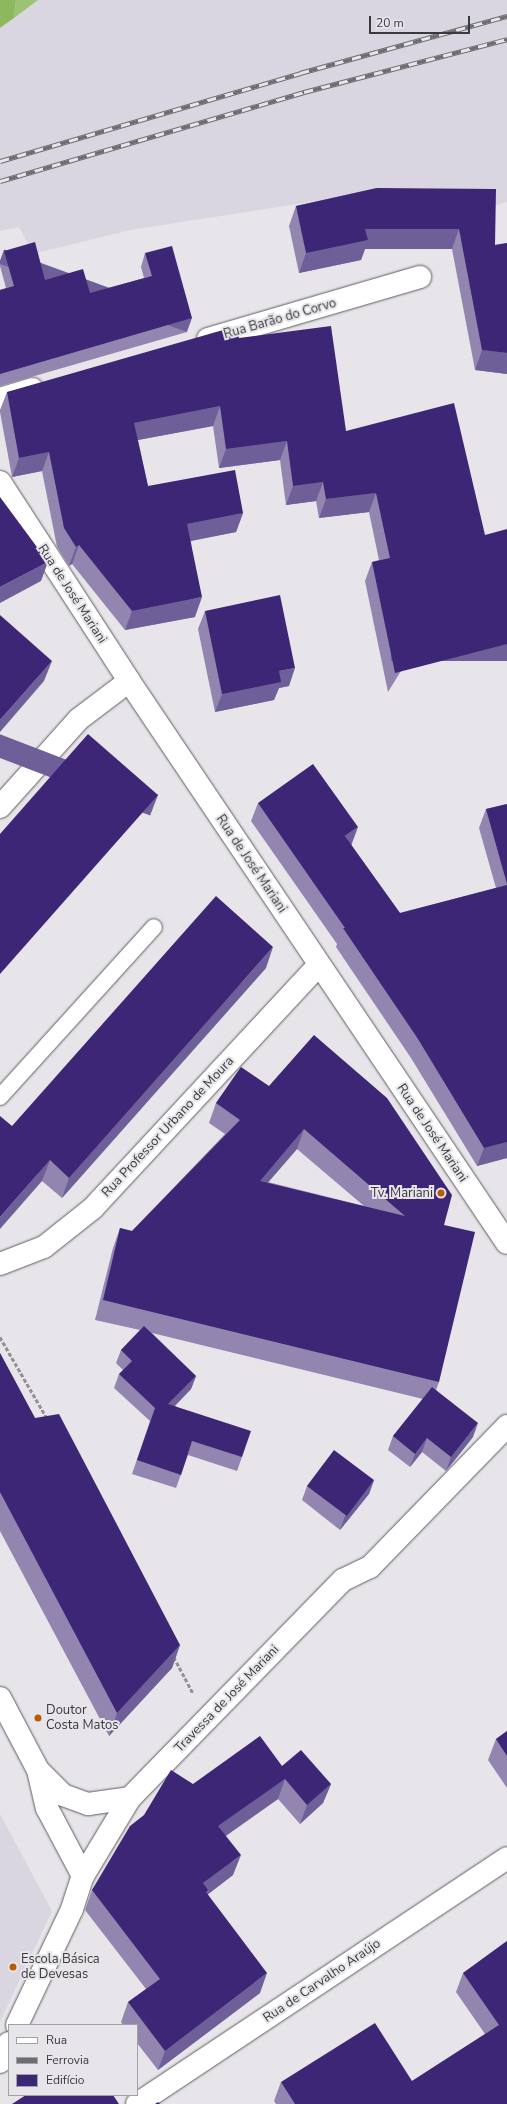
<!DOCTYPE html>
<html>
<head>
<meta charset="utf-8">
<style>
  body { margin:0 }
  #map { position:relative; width:507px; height:2104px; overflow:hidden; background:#e7e5ea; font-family:"Nunito Sans",sans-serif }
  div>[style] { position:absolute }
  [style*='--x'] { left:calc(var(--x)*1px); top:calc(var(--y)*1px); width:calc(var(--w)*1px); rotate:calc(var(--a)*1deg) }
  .built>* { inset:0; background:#d9d6e1 }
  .green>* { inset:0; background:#9cc273 }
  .forest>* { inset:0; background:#8db85d }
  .path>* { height:2.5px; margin-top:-1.25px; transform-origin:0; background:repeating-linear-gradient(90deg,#919093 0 4px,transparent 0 6px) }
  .roads { filter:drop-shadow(0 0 1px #5e5d61) drop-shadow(0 0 1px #5e5d61) }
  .lane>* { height:16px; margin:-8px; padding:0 8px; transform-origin:8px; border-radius:8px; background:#fff }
  .street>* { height:22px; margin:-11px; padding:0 11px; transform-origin:11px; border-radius:11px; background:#fff }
  .secondary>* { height:22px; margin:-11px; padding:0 11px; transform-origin:11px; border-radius:11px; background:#fff }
  .rail>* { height:4.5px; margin-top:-2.25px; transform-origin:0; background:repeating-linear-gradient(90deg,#e7e5ea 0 9px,#6d6d6f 0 18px); box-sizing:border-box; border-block:1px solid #6d6d6f }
  .wall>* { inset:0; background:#9286b0 }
  .shaded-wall>* { inset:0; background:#6f5f98; transform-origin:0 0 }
  .building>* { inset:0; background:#3c2675; transform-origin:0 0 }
  .dots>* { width:11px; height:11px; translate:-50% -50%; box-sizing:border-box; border:2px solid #e7e5ea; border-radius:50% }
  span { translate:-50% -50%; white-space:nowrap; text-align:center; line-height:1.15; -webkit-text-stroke:4px #e7e5ea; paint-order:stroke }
  .street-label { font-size:13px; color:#3a3a3c }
  .poi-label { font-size:13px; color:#3a3a3c }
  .right { translate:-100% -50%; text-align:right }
  .left { translate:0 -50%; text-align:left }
  .legend { position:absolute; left:8px; top:2024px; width:130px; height:72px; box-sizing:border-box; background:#e7e5ea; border:1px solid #a2a1a4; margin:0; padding:5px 7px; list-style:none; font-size:12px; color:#3a3a3c }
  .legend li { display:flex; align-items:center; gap:8px; height:20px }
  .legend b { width:20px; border:1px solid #a2a1a4 }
  .scale { position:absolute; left:369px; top:16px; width:101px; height:18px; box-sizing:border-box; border:2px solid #3a3a3c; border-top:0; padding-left:5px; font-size:12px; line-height:14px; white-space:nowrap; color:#3a3a3c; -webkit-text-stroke:3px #e7e5ea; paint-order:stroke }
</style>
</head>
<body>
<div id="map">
  <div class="built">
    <div style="clip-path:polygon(38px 0,507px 0,507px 202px,451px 218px,375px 192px,130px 230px,33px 254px,19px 227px,0 231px,0 28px)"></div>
    <div style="clip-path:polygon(0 1814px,52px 1911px,0 2022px)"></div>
  </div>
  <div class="green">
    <div style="clip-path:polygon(16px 0,38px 0,14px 18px)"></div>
  </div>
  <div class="forest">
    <div style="clip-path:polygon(0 0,16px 0,14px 18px,0 28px)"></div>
  </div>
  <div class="path">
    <div style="--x:0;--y:1337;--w:94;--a:59.9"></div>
    <div style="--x:174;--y:1657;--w:41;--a:62.2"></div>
  </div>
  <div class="roads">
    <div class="lane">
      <div style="--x:0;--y:1097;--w:229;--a:-47.8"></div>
    </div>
    <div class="street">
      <div style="--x:0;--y:807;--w:118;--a:-48.1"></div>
      <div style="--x:79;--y:719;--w:63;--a:-37.2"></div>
      <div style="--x:0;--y:1264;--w:47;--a:-21.1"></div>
      <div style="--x:44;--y:1247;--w:63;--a:-38.5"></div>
      <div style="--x:93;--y:1208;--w:332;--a:-47.1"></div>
      <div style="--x:0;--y:1698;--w:81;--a:62.2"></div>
      <div style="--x:38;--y:1770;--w:39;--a:77"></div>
      <div style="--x:47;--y:1808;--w:77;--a:62.1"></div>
      <div style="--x:39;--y:1771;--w:34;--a:45"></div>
      <div style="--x:63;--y:1795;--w:27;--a:20"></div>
      <div style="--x:88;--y:1804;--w:42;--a:-8.1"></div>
      <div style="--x:17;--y:2025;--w:128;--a:-64.6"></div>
      <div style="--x:72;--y:1909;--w:35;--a:-72"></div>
      <div style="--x:83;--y:1876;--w:91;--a:-58.9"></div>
      <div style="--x:130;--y:1798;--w:305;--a:-45.7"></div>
      <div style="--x:343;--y:1580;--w:30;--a:-26"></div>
      <div style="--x:370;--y:1567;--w:197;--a:-45.8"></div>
      <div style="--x:0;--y:2062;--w:21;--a:-65"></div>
      <div style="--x:137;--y:2104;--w:444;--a:-33.6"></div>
    </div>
    <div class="secondary">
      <div style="--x:208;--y:339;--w:221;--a:-16.3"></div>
      <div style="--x:0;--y:399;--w:34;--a:-17"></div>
      <div style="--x:0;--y:482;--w:237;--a:57"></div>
      <div style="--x:129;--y:681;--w:677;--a:56.08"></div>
    </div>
  </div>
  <div class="rail">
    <div style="--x:0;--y:161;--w:313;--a:-16.3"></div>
    <div style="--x:300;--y:73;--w:215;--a:-15.4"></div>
    <div style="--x:0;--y:181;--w:317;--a:-16.3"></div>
    <div style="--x:304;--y:92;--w:210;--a:-14.6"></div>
  </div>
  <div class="wall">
    <div style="clip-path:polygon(377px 188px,495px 245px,507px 243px,507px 374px,475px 370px,452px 249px,365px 249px,361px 260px,299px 273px,289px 226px,296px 206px)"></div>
    <div style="clip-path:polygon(4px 251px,45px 280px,90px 293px,144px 278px,141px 267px,145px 253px,187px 332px,0 386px,0 290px,6px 288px,0 266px,0 263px)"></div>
    <div style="clip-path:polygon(239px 338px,346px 431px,485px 535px,388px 692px,365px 581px,372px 562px,379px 560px,369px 512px,319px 518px,316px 501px,286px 505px,280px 460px,219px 468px,213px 426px,138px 440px,148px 486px,243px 513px,236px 532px,191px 541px,195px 617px,125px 630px,72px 564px,69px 566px,57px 547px,42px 471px,12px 477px,0 412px,0 410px,7px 392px)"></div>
    <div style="clip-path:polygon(205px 611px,289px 686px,279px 688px,274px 700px,215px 712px,198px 629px)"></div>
    <div style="clip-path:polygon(258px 803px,351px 845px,400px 913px,496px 888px,479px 828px,486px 809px,507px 804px,507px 1158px,477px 1166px,411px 1058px,336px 947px,337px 944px,251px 821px)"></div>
    <div style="clip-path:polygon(266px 968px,62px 1198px,42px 1181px,12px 1126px)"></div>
    <div style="clip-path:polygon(evenodd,241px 1067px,444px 1225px,439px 1382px,436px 1390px,473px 1437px,446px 1471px,422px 1452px,410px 1467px,388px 1450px,393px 1436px,423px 1399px,152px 1333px,196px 1376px,191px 1389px,175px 1406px,242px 1457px,237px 1471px,188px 1455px,176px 1488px,132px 1474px,150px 1421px,114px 1388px,119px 1374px,123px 1370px,116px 1363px,121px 1350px,140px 1330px,95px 1320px,113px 1248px,120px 1228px,132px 1231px,225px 1134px,209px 1123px,216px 1103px,241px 1067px,297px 1149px,364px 1206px,268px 1182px,297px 1149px)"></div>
    <div style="clip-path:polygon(0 1353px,35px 1418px,180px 1645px,172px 1668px,109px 1736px,0 1531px)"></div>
    <div style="clip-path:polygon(374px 1480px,369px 1494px,340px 1530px,302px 1500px,307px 1486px)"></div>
    <div style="clip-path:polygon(507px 1731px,507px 1788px,488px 1760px,496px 1739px)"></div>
    <div style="clip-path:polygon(282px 1766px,331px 1784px,323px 1803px,300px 1824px,278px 1799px,226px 1836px,233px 1875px,207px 1895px,260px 1993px,158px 2070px,137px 2043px,137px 2025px,123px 2025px,121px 2022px,128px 2002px,146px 1989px,85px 1910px,92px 1890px,193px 1784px)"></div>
    <div style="clip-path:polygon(507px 1941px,507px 2104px,276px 2104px,274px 2101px,281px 2082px,412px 2081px,485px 2034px,456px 1992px,463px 1973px)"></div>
  </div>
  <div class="shaded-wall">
    <div style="clip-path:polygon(365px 229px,459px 229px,452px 249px,365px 249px,361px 260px,299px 273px,306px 253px)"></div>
    <div style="left:192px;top:318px;width:15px;height:200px;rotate:110deg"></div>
    <div style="clip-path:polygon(482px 350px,507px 353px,507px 374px,475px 370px)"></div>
    <div style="clip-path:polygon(220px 406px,213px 426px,127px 442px,134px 423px)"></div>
    <div style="clip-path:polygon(287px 441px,280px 460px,219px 468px,226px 449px)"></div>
    <div style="clip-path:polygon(49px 452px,42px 471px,12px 477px,19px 458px)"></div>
    <div style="clip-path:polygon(323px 482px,316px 501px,286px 505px,293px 486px)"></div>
    <div style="clip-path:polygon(376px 493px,369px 512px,319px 518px,326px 499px)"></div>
    <div style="clip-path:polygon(243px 513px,236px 532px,180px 543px,187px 524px)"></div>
    <div style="clip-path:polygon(79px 545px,72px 564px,69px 566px,76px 547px)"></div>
    <div style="clip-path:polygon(48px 562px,41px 581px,0 603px,0 587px)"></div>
    <div style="clip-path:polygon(202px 597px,195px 617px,125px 630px,132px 611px)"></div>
    <div style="left:507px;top:644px;width:17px;height:116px;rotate:90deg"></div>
    <div style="clip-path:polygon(52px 661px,44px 681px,0 732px,0 720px)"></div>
    <div style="clip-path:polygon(295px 668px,289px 686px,279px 688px,274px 700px,215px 712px,222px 694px,279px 671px)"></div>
    <div style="left:158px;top:795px;width:22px;height:239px;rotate:111deg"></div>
    <div style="clip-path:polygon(358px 827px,351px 846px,345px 836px)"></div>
    <div style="clip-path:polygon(273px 947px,266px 968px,62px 1198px,69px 1178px)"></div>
    <div style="clip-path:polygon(304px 1129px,297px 1149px,253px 1200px,260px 1181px)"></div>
    <div style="clip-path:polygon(507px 1142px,507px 1158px,477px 1166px,484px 1148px)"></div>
    <div style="clip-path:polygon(50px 1160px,42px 1181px,0 1229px,0 1217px)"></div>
    <div style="clip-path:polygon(196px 1376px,191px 1389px,163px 1418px,168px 1404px)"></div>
    <div style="clip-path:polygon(478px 1423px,473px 1437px,446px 1471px,451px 1457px)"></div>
    <div style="clip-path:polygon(427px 1438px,422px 1452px,410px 1467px,415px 1454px)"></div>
    <div style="clip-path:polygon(374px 1480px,369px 1494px,340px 1530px,345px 1516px)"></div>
    <div style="clip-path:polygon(180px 1645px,172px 1668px,109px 1736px,117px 1713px)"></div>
    <div style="clip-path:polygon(285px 1779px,278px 1799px,211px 1846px,218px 1826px)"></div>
    <div style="clip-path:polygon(331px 1784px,323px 1803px,300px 1824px,307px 1805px)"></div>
    <div style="clip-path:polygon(241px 1855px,233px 1875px,207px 1895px,203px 1883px)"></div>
    <div style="clip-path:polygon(267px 1973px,260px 1993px,158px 2070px,165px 2051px)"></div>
  </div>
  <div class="building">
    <div style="clip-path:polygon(377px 188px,496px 189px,495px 245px,507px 243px,507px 353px,482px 350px,459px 229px,365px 229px,368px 240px,306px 253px,296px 206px)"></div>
    <div style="clip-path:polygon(35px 242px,45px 280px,83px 269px,90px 293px,152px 276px,145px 253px,172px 246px,192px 318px,0 374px,0 290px,14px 286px,4px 251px)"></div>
    <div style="clip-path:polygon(237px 326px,239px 338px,331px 326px,346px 431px,454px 403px,485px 535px,507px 529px,507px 644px,395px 673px,372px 562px,390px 558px,376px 493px,326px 499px,323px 482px,293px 486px,287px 441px,226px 449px,220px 406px,134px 423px,148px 486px,235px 470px,243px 513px,187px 524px,202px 597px,132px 611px,79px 545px,76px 547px,64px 528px,49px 452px,19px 458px,7px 392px)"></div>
    <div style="clip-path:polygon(0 497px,48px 562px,0 587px)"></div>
    <div style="clip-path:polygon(280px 595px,295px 668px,279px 671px,281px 682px,222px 694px,205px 611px)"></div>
    <div style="clip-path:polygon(0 615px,52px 661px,0 720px)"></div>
    <div style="clip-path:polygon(88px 734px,158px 795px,0 974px,0 834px)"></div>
    <div style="clip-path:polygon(313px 764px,358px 827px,345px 836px,400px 913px,507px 885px,507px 1142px,484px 1148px,418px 1039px,343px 928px,345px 928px,258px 803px)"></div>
    <div style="clip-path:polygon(507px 804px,507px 884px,486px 809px)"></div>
    <div style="clip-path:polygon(216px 896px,273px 947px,69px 1178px,50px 1160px,0 1217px,0 1116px,12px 1126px)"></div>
    <div style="clip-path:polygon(evenodd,314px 1035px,387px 1098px,452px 1195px,444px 1225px,475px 1232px,439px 1382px,103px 1300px,120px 1228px,132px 1231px,240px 1120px,216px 1103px,241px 1067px,269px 1086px,314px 1035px,304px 1129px,405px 1216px,260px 1181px,304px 1129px)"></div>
    <div style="clip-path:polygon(144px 1326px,196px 1376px,168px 1404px,251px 1431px,242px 1457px,192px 1441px,181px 1475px,137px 1460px,155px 1408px,119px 1374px,132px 1361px,121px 1350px)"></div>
    <div style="clip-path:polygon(0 1353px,35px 1418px,59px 1414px,180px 1645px,117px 1713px,0 1492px)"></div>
    <div style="clip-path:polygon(432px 1387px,478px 1423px,451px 1457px,427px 1438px,415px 1454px,393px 1436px)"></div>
    <div style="left:334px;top:1450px;width:50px;height:45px;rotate:37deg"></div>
    <div style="clip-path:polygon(507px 1731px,507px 1756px,496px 1739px)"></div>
    <div style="clip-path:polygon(260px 1736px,282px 1766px,301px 1750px,331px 1784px,307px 1805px,285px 1779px,218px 1826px,241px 1855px,203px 1883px,208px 1890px,206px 1892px,267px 1973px,165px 2051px,128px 2002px,160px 1979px,92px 1890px,130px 1826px,144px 1815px,171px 1770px,193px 1784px)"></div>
    <div style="clip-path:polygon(507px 1941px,507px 2104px,295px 2104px,281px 2082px,375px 2023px,412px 2081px,499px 2025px,463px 1973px)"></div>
    <div style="clip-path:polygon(26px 2095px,113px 2095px,119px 2104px,12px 2104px)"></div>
    <div style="clip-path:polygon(158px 2102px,160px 2104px,155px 2104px)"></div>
  </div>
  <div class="dots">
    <div style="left:441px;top:1193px;background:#b85c06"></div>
    <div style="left:38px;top:1718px;background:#b85c06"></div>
    <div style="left:13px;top:1967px;background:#b85c06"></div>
  </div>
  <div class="street-label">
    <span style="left:280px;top:319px;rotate:-16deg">Rua Barão do Corvo</span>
    <span style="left:72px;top:594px;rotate:57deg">Rua de José Mariani</span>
    <span style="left:251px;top:864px;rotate:56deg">Rua de José Mariani</span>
    <span style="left:168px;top:1127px;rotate:-47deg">Rua Professor Urbano de Moura</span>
    <span style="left:432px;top:1133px;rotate:56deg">Rua de José Mariani</span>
    <span style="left:227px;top:1699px;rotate:-46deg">Travessa de José Mariani</span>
    <span style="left:322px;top:1981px;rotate:-34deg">Rua de Carvalho Araújo</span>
  </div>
  <div class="poi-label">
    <span class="right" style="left:433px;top:1193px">Tv. Mariani</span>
    <span class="left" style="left:46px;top:1718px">Doutor<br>Costa Matos</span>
    <span class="left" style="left:21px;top:1967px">Escola Básica<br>de Devesas</span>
  </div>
  <ul class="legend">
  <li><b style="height:5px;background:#fff"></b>Rua</li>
  <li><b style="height:5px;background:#6d6d6f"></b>Ferrovia</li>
  <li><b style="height:11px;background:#3c2675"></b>Edifício</li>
  </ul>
  <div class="scale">20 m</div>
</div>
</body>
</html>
